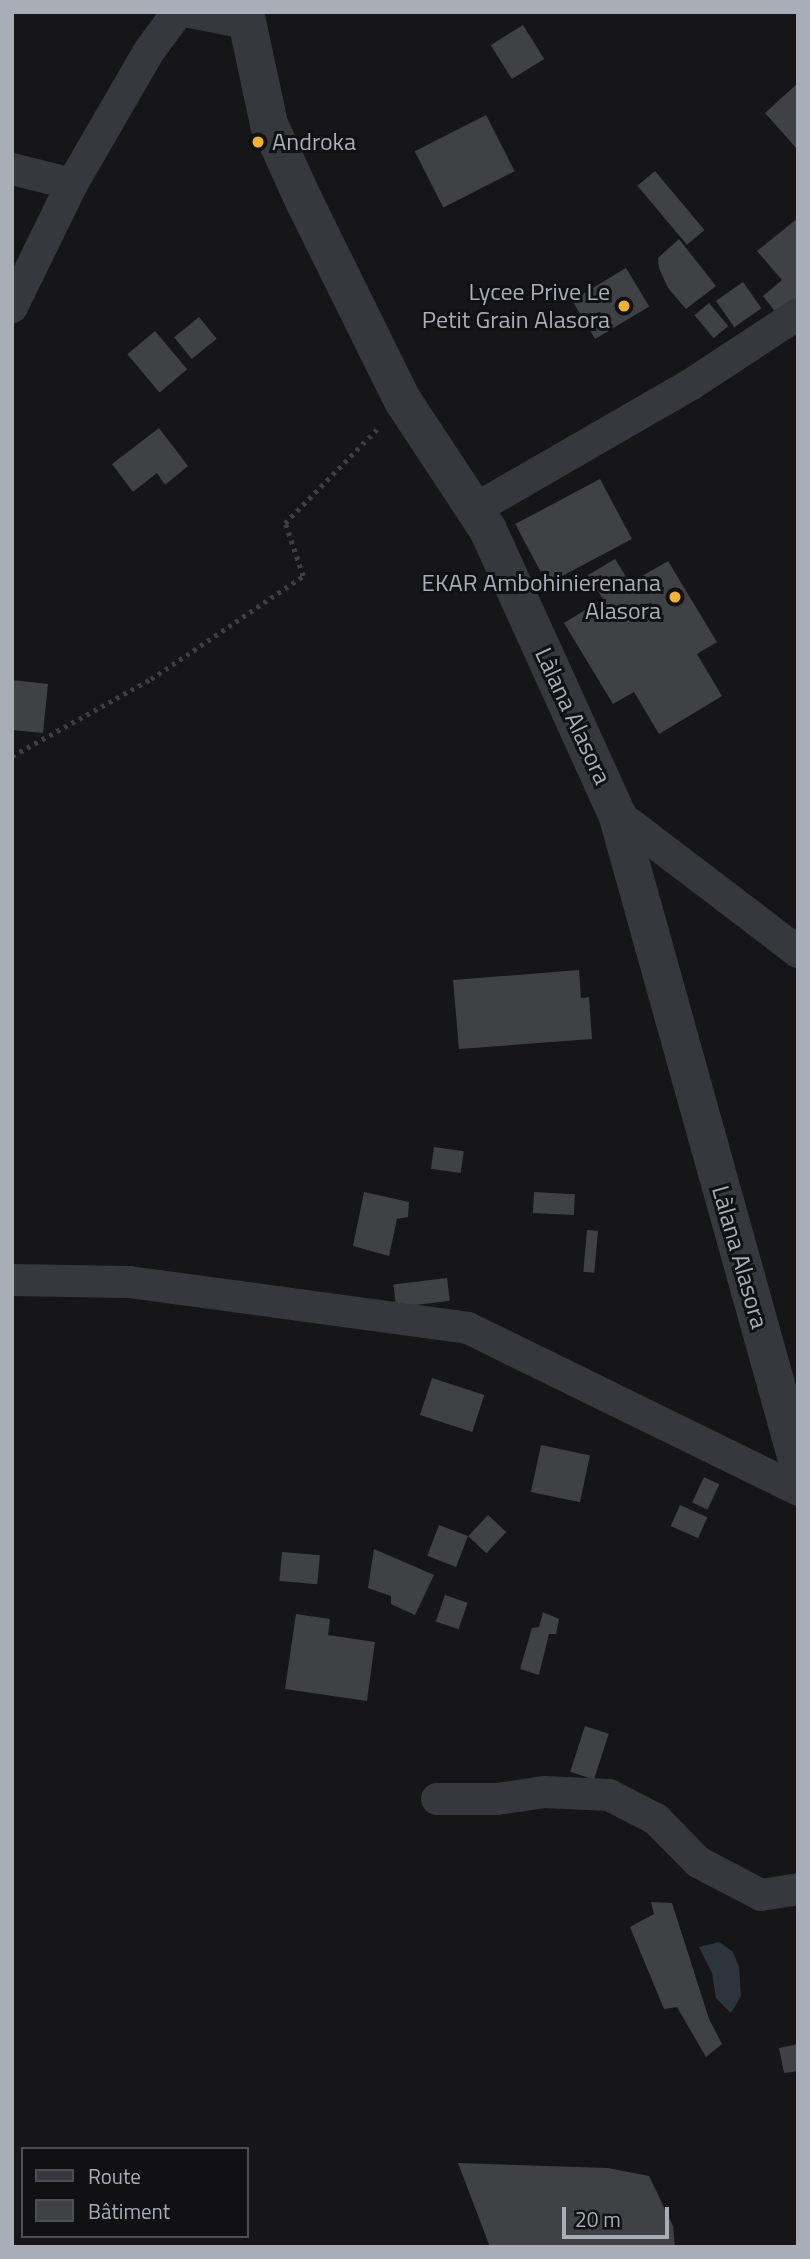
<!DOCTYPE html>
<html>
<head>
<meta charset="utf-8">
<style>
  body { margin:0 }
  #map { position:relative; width:810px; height:2259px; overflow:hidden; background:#161618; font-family:"Titillium Web",sans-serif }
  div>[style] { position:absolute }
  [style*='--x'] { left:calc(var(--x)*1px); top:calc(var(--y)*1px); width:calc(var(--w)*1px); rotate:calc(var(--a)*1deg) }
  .water>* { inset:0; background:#2c353c }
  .building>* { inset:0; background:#404145; transform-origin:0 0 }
  .path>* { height:4.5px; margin-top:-2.25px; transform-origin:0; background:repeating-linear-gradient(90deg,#3d3f44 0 3.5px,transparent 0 8.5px) }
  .minor>* { height:32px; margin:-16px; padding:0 16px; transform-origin:16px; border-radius:16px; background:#37383d }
  .tertiary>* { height:38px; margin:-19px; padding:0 19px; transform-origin:19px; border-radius:19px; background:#37383d }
  .dots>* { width:19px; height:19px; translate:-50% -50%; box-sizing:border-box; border:4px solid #111113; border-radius:50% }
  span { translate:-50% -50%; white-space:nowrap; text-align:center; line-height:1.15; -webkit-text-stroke:6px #111113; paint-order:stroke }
  .poi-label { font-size:24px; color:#a8adb8 }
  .left { translate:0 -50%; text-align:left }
  .right { translate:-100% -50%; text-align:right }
  .street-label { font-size:24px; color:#a8adb8 }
  .frame { position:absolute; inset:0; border:14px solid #a8adb8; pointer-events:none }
  .legend { position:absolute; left:21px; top:2147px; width:228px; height:91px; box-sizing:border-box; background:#111113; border:2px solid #4d4f55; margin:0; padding:9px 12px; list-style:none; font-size:21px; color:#a8adb8 }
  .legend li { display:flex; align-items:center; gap:14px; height:35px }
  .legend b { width:35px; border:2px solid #4d4f55 }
  .scale { position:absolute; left:562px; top:2207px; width:107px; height:32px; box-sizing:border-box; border:4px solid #a8adb8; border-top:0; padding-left:9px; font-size:21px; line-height:24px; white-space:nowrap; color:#a8adb8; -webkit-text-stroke:5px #111113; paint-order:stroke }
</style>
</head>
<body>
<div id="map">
  <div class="water">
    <div style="clip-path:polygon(719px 1942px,733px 1952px,739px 1967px,741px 1996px,731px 2013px,716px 1998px,712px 1973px,699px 1947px)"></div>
  </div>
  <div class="building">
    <div style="left:523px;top:25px;width:40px;height:38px;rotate:58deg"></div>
    <div style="clip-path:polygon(798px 83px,798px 150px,765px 113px)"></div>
    <div style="left:486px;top:115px;width:63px;height:80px;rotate:63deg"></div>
    <div style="left:655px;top:171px;width:77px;height:23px;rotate:50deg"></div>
    <div style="clip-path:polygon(798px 218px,798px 297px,777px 314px,763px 296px,782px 280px,757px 251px)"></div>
    <div style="clip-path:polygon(679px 239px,716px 286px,686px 309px,668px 288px,659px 268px,658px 258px)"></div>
    <div style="left:626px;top:268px;width:45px;height:63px;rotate:59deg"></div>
    <div style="left:743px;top:282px;width:32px;height:33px;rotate:55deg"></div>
    <div style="left:709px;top:303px;width:30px;height:19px;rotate:50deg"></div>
    <div style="left:199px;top:317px;width:28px;height:32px;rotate:51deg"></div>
    <div style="left:155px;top:331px;width:50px;height:36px;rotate:50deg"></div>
    <div style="clip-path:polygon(159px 428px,188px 466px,165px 485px,157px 473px,133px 492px,112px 464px)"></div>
    <div style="left:600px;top:479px;width:68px;height:96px;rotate:62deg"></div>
    <div style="clip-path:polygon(615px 559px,630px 583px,668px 561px,717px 642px,697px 654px,722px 696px,659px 734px,634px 692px,613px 704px,564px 623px,603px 599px,588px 575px)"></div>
    <div style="clip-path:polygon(12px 680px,48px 684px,43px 733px,12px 730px)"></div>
    <div style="clip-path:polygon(579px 970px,581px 998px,589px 997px,592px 1039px,459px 1049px,453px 980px)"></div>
    <div style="left:434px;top:1147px;width:30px;height:22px;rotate:8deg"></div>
    <div style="clip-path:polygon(364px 1192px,409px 1202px,408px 1217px,397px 1219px,389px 1256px,353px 1246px)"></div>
    <div style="left:534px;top:1192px;width:41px;height:21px;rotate:3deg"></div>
    <div style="left:587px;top:1230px;width:11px;height:42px;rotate:5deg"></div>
    <div style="left:447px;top:1278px;width:23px;height:54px;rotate:83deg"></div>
    <div style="left:432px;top:1378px;width:55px;height:39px;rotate:18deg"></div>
    <div style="left:541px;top:1445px;width:50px;height:48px;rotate:12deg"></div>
    <div style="left:704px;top:1477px;width:17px;height:28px;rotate:25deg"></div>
    <div style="left:680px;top:1505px;width:30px;height:23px;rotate:24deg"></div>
    <div style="left:488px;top:1515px;width:25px;height:29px;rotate:43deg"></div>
    <div style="left:439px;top:1525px;width:31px;height:33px;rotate:21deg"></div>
    <div style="clip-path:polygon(374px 1549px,434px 1575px,415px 1615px,391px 1604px,391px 1596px,368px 1588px)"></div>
    <div style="left:282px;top:1552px;width:38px;height:29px;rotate:5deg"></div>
    <div style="left:445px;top:1595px;width:24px;height:28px;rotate:19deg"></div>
    <div style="clip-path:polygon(543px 1612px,559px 1619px,556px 1634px,549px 1634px,539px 1675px,520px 1669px,532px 1628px,539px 1627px)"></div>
    <div style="clip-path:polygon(296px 1614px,330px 1619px,328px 1635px,375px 1642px,367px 1701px,285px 1689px)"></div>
    <div style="left:585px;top:1726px;width:25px;height:48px;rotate:18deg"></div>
    <div style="clip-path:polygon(651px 1902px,672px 1903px,709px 2019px,722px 2044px,706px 2057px,677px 2007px,664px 2009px,630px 1927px,654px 1914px)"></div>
    <div style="clip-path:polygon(798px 2044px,798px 2071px,784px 2073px,779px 2048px)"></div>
    <div style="clip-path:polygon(458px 2163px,608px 2168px,649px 2176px,673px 2226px,675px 2247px,490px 2247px)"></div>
  </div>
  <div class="path">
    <div style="--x:12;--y:756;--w:159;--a:-29"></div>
    <div style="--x:151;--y:679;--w:184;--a:-34.1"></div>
    <div style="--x:303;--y:576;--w:56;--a:-108.8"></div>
    <div style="--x:285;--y:523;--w:133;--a:-45.6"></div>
  </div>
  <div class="minor">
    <div style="--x:190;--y:12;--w:57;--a:11.1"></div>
    <div style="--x:12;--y:169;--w:62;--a:14"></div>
    <div style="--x:72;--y:184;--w:154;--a:-59.9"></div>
    <div style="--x:149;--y:51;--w:49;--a:-53.4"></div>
    <div style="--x:12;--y:307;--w:137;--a:-64"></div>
    <div style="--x:475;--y:509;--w:248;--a:-30"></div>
    <div style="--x:690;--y:385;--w:129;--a:-33.3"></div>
    <div style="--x:617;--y:814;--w:228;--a:37.3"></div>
    <div style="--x:12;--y:1280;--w:117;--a:1"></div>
    <div style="--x:129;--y:1282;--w:342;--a:7.7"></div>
    <div style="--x:468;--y:1328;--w:368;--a:26.1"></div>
    <div style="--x:437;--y:1799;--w:60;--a:0"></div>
    <div style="--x:497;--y:1799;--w:49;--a:-8.3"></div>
    <div style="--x:545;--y:1792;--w:64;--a:2.7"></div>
    <div style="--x:609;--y:1795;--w:53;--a:27.1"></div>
    <div style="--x:656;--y:1819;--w:60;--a:45.7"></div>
    <div style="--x:698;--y:1862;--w:71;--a:27.6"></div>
    <div style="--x:761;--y:1895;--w:37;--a:-9"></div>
  </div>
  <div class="tertiary">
    <div style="--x:245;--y:12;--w:115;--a:77.9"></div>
    <div style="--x:269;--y:124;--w:85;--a:65.6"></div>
    <div style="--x:304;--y:201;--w:223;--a:63.7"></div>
    <div style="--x:403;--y:401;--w:154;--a:56.6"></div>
    <div style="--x:488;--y:530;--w:312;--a:65.6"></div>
    <div style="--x:617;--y:814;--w:674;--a:74.42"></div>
  </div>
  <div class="dots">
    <div style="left:258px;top:142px;background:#f2b134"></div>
    <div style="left:624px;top:306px;background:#f2b134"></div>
    <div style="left:675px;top:597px;background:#f2b134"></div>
  </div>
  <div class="poi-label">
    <span class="left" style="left:272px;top:142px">Androka</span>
    <span class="right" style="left:610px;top:306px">Lycee Prive Le<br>Petit Grain Alasora</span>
    <span class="right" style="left:661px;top:597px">EKAR Ambohinierenana<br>Alasora</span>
  </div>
  <div class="street-label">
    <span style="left:573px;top:716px;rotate:65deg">Làlana Alasora</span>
    <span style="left:740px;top:1257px;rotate:74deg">Làlana Alasora</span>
  </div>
  <div class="frame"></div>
  <ul class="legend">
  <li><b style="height:9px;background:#37383d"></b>Route</li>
  <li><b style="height:19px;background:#404145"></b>Bâtiment</li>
  </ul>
  <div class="scale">20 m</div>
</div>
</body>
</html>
